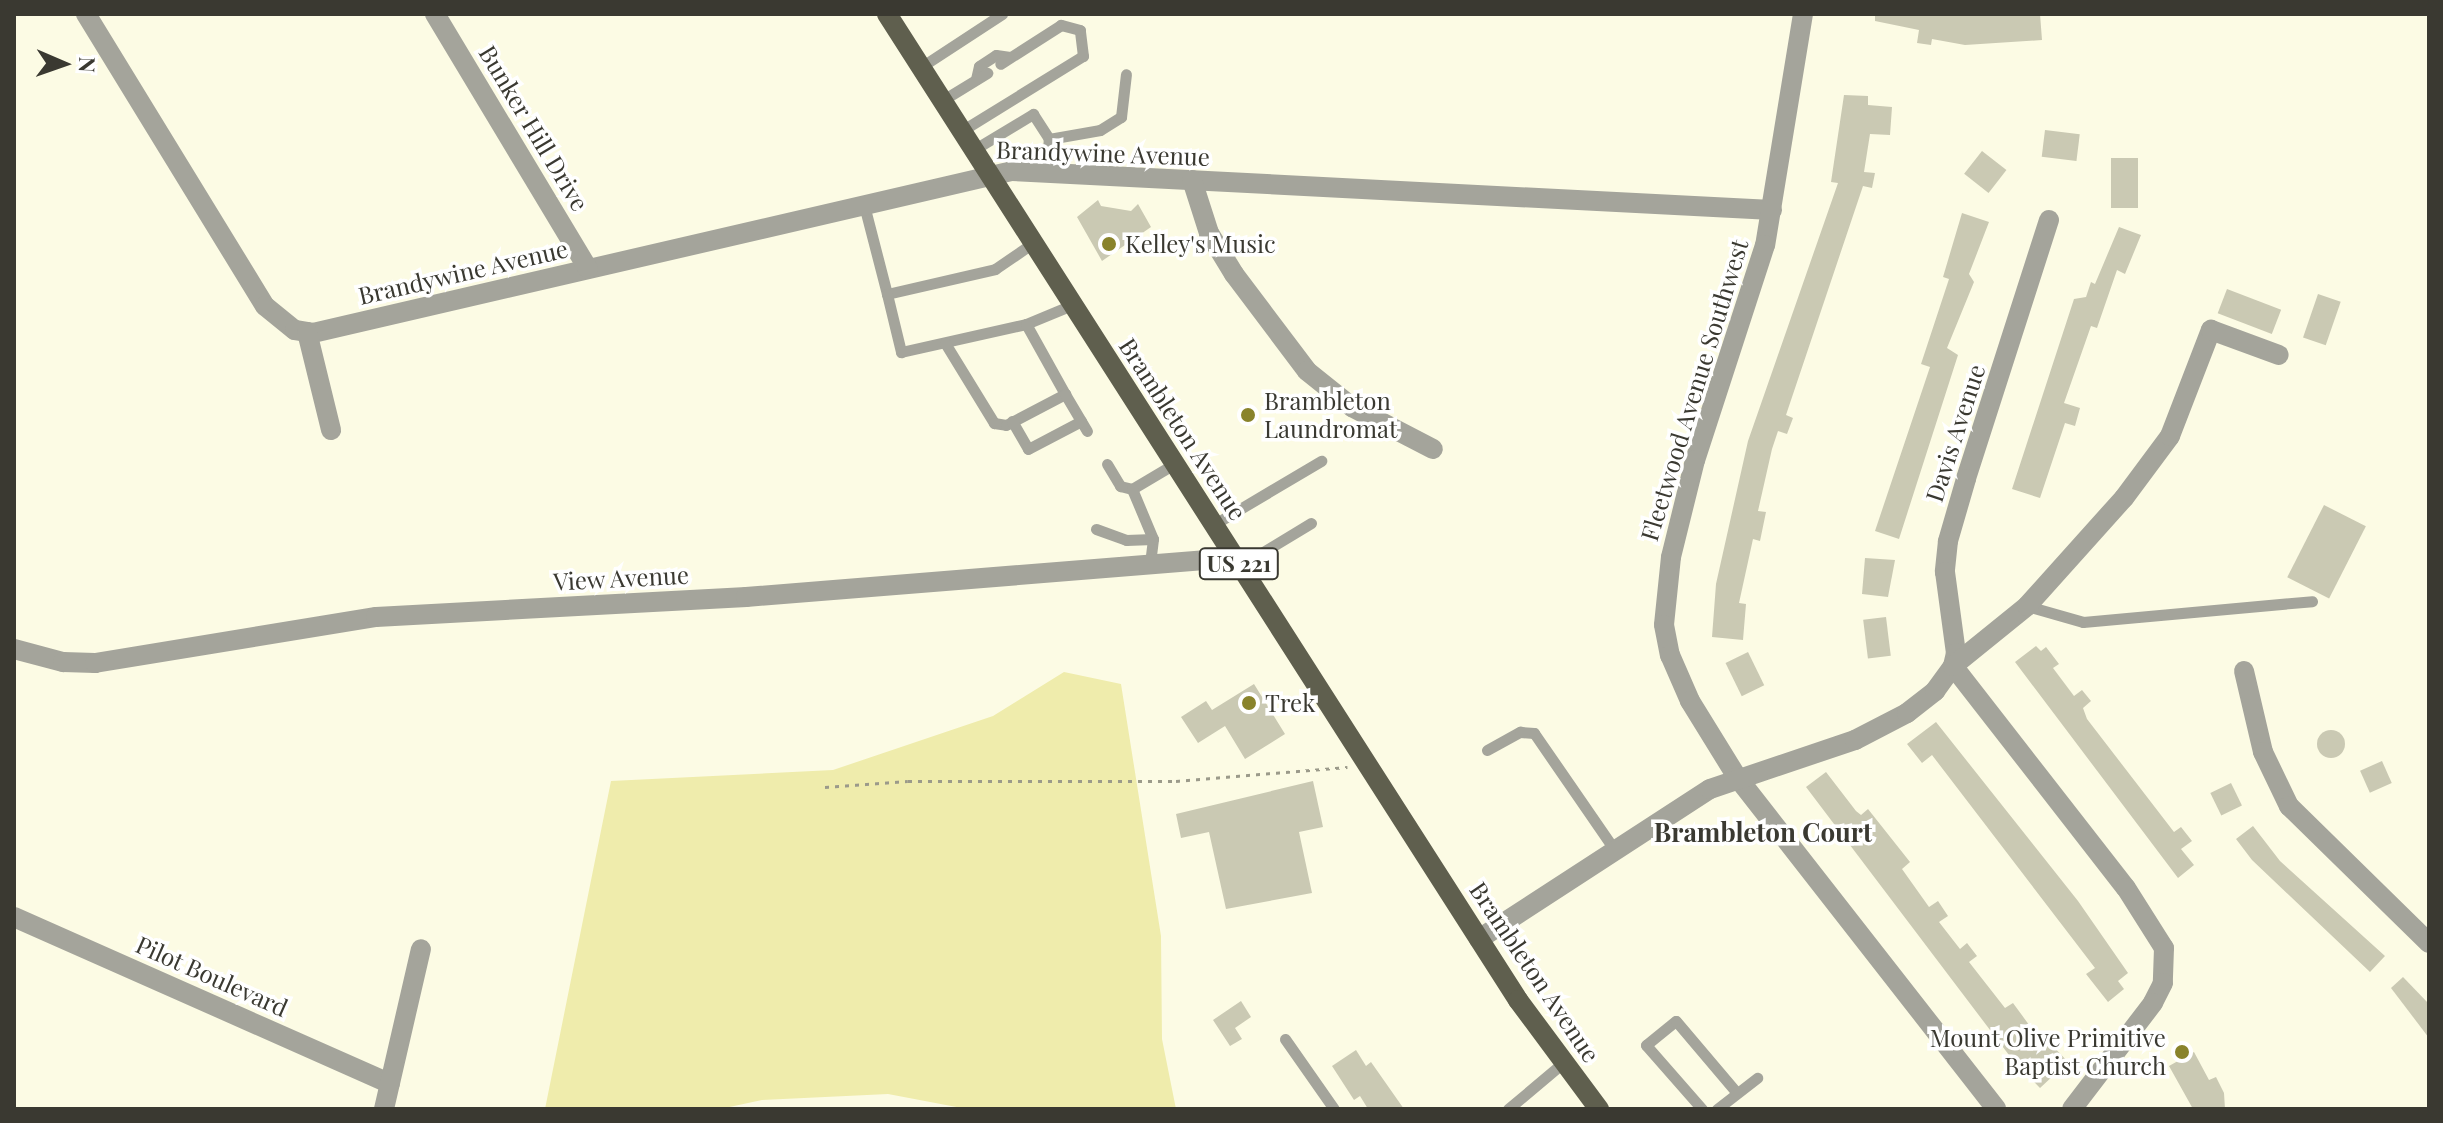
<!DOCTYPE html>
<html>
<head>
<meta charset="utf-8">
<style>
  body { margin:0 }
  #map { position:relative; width:2443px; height:1123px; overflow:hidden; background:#fcfbe4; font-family:"Playfair Display",serif }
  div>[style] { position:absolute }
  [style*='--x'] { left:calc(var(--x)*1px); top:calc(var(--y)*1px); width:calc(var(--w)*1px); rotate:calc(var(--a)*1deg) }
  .green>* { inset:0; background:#efecac }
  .building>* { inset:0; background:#cac9b3; transform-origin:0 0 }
  .round { border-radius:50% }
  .path>* { height:3px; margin-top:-1.5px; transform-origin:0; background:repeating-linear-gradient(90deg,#9b9a8a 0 4px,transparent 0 10px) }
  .service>* { height:11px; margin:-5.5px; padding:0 5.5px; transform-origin:5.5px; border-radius:5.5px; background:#a4a49b }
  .minor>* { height:20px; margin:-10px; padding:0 10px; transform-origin:10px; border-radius:10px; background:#a4a49b }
  .primary>* { height:20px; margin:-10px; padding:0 10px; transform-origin:10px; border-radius:10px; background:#5f5f4e }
  .dots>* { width:22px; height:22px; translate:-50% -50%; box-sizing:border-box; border:4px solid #fff; border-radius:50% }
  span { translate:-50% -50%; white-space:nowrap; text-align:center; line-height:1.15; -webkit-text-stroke:7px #fff; paint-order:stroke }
  .shield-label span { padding:2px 6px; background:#fff; border:2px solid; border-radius:6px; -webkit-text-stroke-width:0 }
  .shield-label { font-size:22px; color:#3a3931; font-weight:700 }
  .street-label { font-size:24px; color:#3a3931 }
  .poi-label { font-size:24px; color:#3a3931 }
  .left { translate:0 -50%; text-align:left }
  .right { translate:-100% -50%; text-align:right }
  .neighbourhood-label { font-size:26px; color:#3a3931; font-weight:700 }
  .frame { position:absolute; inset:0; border:16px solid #3a3931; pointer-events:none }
  .north { position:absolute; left:24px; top:24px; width:80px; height:80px; -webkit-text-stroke:6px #fff; paint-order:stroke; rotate:92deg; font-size:22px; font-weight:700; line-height:32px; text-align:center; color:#3a3931 }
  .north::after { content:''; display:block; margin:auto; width:28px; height:36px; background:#3a3931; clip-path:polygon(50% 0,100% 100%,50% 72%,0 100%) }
</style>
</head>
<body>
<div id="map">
  <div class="green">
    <div style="clip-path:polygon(1064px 672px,1121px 684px,1161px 936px,1162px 1039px,1176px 1109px,967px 1109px,888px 1094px,762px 1100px,720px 1109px,545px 1109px,611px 781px,833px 770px,993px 716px)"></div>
  </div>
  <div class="building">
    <div style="clip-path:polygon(1875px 14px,2040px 14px,2042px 40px,1965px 45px,1932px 39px,1931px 45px,1917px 43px,1919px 30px,1875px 21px)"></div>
    <div style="clip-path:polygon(1844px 95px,1868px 96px,1868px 105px,1892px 107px,1890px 135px,1870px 134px,1864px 172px,1875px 173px,1872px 188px,1863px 186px,1786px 415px,1793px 418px,1787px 434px,1778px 431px,1772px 449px,1758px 511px,1766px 512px,1760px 541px,1753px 539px,1739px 603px,1746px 604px,1743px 640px,1712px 637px,1716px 584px,1748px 441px,1838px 183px,1831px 182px)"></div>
    <div style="left:2045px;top:130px;width:35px;height:27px;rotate:7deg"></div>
    <div style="left:1982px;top:151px;width:31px;height:29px;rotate:38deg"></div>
    <div style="left:2111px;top:158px;width:27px;height:50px"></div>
    <div style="clip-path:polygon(1098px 200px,1101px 206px,1131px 211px,1138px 204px,1151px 227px,1102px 261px,1077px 217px)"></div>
    <div style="clip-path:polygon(1962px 213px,1989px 222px,1969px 274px,1974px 282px,1947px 348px,1958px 355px,1899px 539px,1875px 531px,1930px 367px,1921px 364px,1949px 279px,1943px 277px)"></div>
    <div style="clip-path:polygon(2119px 227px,2141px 235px,2125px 274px,2117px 270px,2097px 328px,2091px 326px,2064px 403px,2080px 408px,2075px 426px,2065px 423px,2040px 498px,2012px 489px,2074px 299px,2086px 297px,2091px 282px,2095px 284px)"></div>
    <div style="left:2227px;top:289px;width:58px;height:26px;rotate:21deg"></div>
    <div style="left:2318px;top:294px;width:24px;height:46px;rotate:19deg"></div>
    <div style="left:2324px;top:505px;width:47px;height:81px;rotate:27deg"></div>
    <div style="clip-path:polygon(1865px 558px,1895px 560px,1888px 597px,1862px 594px)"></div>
    <div style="left:1886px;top:617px;width:39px;height:23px;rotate:83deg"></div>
    <div style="clip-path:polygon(2036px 646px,2041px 651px,2046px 647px,2059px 664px,2053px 668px,2074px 696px,2082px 690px,2091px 701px,2083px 708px,2087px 719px,2174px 832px,2181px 827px,2192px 841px,2181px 849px,2194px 865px,2178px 878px,2015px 662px)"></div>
    <div style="left:1748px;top:652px;width:37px;height:25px;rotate:64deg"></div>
    <div style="clip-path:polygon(1254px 684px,1285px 734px,1245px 759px,1225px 726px,1198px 743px,1181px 717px,1206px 701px,1212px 710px)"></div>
    <div style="clip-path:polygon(1936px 722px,2078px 901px,2128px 973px,2118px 981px,2124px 989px,2108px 1002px,2086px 974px,2095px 968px,1932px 755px,1922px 763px,1907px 744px)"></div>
    <div class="round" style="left:2317px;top:730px;width:28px;height:28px"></div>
    <div style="left:2382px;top:761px;width:24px;height:24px;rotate:66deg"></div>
    <div style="clip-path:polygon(1826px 772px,1856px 811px,1861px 815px,1868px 809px,1910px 862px,1902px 869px,1929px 907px,1938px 901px,1948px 916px,1939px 922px,1960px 949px,1967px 943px,1977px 956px,1969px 962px,2005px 1008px,2013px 1003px,2046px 1048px,2050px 1043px,2068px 1062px,2040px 1088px,2012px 1059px,1806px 787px)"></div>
    <div style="clip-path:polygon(1313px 781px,1323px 827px,1299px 832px,1312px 893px,1226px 909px,1209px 832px,1181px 838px,1176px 814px)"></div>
    <div style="left:2231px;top:783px;width:25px;height:23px;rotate:64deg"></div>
    <div style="clip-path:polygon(2253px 826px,2280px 861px,2385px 956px,2370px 972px,2252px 860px,2236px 839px)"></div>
    <div style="clip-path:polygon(2403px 977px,2429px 1004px,2429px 1038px,2391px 988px)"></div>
    <div style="clip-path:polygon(1241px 1001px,1251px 1017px,1235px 1028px,1242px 1039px,1230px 1046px,1213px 1020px)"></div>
    <div style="clip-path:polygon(1356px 1050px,1366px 1066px,1371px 1062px,1404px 1109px,1368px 1109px,1360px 1096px,1354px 1100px,1332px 1066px)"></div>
    <div style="clip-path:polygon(2194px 1052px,2209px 1080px,2216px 1077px,2224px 1093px,2225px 1109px,2193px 1109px,2169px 1066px)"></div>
  </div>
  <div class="path">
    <div style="--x:825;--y:787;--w:83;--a:-4.1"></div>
    <div style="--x:908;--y:781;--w:268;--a:0"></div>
    <div style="--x:1176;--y:781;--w:172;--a:-4.7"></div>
  </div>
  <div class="service">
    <div style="--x:921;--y:67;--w:97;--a:-33.2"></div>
    <div style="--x:976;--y:79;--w:13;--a:-77"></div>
    <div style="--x:979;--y:66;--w:20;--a:-33"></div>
    <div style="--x:996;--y:55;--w:14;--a:8"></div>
    <div style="--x:943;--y:100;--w:52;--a:-31.5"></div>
    <div style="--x:963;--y:130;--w:141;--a:-31.7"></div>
    <div style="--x:1083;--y:56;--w:26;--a:-97"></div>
    <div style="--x:1080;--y:30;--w:20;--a:-165"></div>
    <div style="--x:1061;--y:25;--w:72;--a:147.4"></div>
    <div style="--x:975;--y:149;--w:68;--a:-31.1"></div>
    <div style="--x:1033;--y:114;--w:30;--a:57"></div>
    <div style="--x:1049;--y:139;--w:52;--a:-10"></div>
    <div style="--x:1100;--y:130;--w:25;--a:-32"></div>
    <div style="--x:1121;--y:117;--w:43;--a:-83.4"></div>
    <div style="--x:1047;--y:172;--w:33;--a:-87"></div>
    <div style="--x:864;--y:205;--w:92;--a:75.5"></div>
    <div style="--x:887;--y:294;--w:111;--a:-13"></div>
    <div style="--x:995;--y:269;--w:46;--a:-34.4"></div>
    <div style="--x:887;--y:294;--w:60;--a:76.4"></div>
    <div style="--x:901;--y:352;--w:128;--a:-12.6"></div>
    <div style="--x:1026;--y:324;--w:50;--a:-22.4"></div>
    <div style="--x:1026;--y:324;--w:80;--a:60.9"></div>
    <div style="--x:945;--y:343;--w:94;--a:58.5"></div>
    <div style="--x:994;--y:423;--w:12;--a:9"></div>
    <div style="--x:1006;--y:425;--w:67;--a:-27.7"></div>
    <div style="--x:1065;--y:394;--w:43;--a:59.3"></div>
    <div style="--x:1012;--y:421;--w:32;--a:60"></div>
    <div style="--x:1028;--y:449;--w:60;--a:-27.8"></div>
    <div style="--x:1107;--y:464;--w:26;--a:59"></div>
    <div style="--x:1120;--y:486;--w:12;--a:14"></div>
    <div style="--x:1132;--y:489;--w:49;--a:-30.8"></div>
    <div style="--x:1132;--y:489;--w:54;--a:67.2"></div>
    <div style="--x:1153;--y:539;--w:26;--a:97"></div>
    <div style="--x:1213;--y:525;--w:126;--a:-30.7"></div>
    <div style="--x:1096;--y:529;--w:32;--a:20"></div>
    <div style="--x:1126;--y:540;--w:27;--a:-2"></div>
    <div style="--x:1240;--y:566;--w:83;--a:-31.2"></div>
    <div style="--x:2027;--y:606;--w:58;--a:15.9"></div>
    <div style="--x:2083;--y:622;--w:230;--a:-5.2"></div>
    <div style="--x:1487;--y:750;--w:38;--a:-29"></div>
    <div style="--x:1520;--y:732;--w:14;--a:4"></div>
    <div style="--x:1534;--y:733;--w:141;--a:55.4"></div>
    <div style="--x:1285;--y:1039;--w:85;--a:55"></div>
    <div style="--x:1508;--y:1109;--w:73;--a:-40"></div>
    <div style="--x:1702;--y:1109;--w:85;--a:-131.2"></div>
    <div style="--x:1646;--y:1045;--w:38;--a:-39"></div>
    <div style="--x:1676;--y:1021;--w:94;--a:49.7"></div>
    <div style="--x:1717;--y:1109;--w:51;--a:-37.8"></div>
  </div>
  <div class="minor">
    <div style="--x:86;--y:14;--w:342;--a:58.5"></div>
    <div style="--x:265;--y:306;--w:38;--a:39"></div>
    <div style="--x:295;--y:330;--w:18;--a:9"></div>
    <div style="--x:313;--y:333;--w:718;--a:-13.05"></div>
    <div style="--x:1012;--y:171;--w:761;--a:2.94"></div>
    <div style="--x:435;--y:14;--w:297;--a:59"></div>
    <div style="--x:1803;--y:14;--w:234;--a:99.3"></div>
    <div style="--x:1765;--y:245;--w:226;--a:108"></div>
    <div style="--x:1695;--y:460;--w:100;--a:103.9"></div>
    <div style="--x:1671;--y:557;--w:68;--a:95.9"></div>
    <div style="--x:1664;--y:625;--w:31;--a:79"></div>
    <div style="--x:1670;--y:655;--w:50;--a:66.5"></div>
    <div style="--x:1690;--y:701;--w:89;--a:58.3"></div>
    <div style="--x:1737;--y:777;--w:421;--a:52"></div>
    <div style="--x:1192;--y:180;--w:56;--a:72.2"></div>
    <div style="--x:1209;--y:233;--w:48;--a:58.6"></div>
    <div style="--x:1234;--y:274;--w:121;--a:53"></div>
    <div style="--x:1307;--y:371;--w:58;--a:38.7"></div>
    <div style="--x:1352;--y:407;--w:91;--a:27.4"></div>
    <div style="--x:2049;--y:220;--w:272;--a:107.8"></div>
    <div style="--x:1966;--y:479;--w:65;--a:106.2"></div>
    <div style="--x:1948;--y:541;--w:31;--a:96"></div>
    <div style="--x:1945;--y:572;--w:82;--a:82.3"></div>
    <div style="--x:1956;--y:653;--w:13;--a:103"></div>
    <div style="--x:1953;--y:666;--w:281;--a:52.1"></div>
    <div style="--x:2126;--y:888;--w:71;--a:57.7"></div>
    <div style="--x:2164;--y:948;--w:35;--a:92"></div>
    <div style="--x:2163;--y:983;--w:22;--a:117"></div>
    <div style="--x:2153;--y:1003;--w:133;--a:127.4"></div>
    <div style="--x:307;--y:332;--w:101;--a:76.2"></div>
    <div style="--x:14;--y:649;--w:51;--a:14.9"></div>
    <div style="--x:63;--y:662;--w:32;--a:2"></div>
    <div style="--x:95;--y:663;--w:285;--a:-9.3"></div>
    <div style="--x:376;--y:617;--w:371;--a:-3.1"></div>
    <div style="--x:746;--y:597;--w:491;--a:-4.6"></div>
    <div style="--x:2244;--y:671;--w:83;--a:76.8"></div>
    <div style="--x:2263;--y:752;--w:60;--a:64.3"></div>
    <div style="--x:2289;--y:806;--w:196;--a:44.4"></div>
    <div style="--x:14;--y:917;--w:411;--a:23.9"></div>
    <div style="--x:1479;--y:939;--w:275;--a:-33"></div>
    <div style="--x:1710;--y:789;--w:153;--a:-18.7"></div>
    <div style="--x:1855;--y:740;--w:59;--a:-27.4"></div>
    <div style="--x:1907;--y:713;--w:36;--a:-38"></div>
    <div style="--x:1935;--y:691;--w:31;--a:-54"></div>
    <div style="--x:1953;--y:666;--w:95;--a:-39"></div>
    <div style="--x:2027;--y:606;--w:145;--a:-48.1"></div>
    <div style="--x:2124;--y:498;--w:77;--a:-53.4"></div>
    <div style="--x:2170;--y:436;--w:114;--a:-68.9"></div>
    <div style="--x:2211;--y:330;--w:72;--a:20.2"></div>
    <div style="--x:384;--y:1109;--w:164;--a:-77"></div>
  </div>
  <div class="primary">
    <div style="--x:887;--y:14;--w:1171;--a:57.38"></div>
    <div style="--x:1518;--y:1000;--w:136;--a:53.4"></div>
  </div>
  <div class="dots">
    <div style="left:1109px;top:244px;background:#89832b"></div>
    <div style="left:1248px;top:415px;background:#89832b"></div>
    <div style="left:1249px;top:703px;background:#89832b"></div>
    <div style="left:2182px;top:1052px;background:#89832b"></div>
  </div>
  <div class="shield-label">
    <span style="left:1239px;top:564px">US 221</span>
  </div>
  <div class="street-label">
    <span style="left:534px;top:128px;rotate:59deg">Bunker Hill Drive</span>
    <span style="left:1103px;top:153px;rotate:2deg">Brandywine Avenue</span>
    <span style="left:463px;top:272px;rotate:-13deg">Brandywine Avenue</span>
    <span style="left:1694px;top:390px;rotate:-73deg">Fleetwood Avenue Southwest</span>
    <span style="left:1183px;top:429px;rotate:57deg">Brambleton Avenue</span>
    <span style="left:1955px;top:433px;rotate:-72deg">Davis Avenue</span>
    <span style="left:621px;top:578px;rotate:-3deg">View Avenue</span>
    <span style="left:1535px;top:972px;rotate:56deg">Brambleton Avenue</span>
    <span style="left:212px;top:976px;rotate:24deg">Pilot Boulevard</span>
  </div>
  <div class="poi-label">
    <span class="left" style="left:1125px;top:244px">Kelley's Music</span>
    <span class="left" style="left:1264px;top:415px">Brambleton<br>Laundromat</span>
    <span class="left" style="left:1265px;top:703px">Trek</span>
    <span class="right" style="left:2166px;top:1052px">Mount Olive Primitive<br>Baptist Church</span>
  </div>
  <div class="neighbourhood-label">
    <span style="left:1763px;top:832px">Brambleton Court</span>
  </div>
  <div class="frame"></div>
  <div class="north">N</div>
</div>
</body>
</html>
